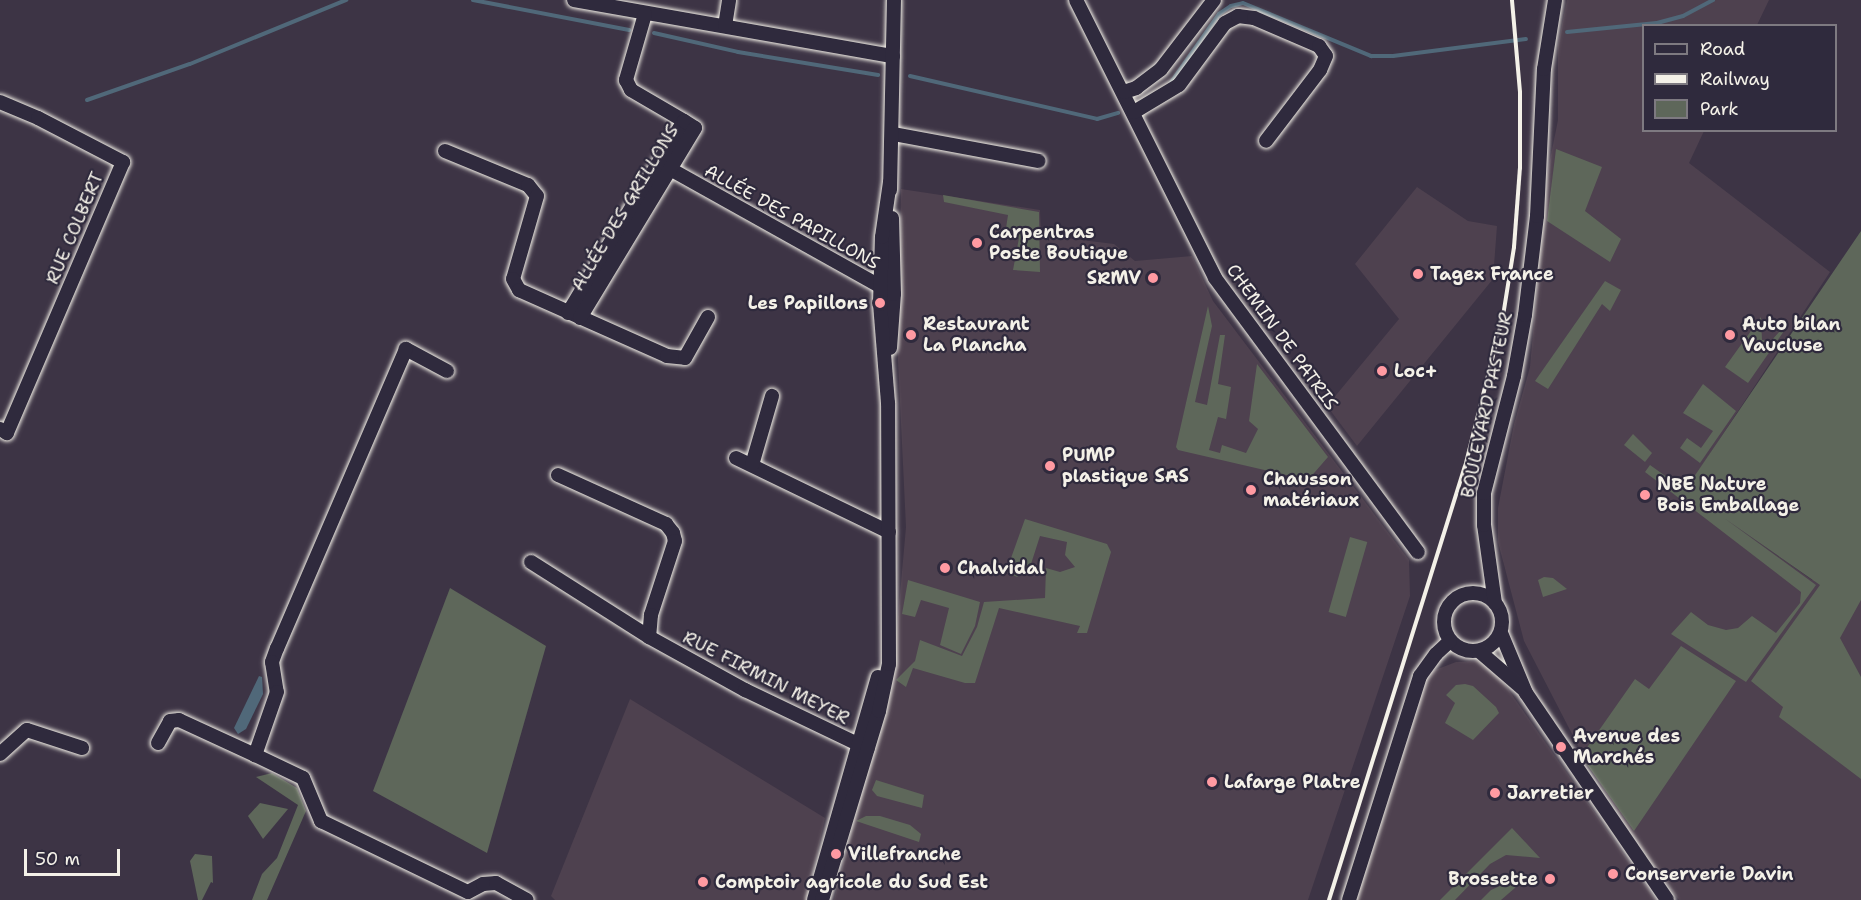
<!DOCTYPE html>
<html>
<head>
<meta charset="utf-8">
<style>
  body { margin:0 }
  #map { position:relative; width:1861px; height:900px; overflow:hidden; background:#3d3445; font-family:"Shantell Sans",sans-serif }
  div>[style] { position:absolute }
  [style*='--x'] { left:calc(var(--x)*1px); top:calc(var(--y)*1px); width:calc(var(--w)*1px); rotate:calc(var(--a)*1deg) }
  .built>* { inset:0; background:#4e414f }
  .green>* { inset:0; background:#5e675a; transform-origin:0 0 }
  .water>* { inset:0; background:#506879 }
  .stream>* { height:4px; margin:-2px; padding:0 2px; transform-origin:2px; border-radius:2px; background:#506879 }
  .roads { filter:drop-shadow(0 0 2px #f4f1e8) drop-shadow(0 0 2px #f4f1e8) }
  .minor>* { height:14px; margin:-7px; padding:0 7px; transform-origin:7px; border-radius:7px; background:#2f2a3d }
  .minor>.ring { margin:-7px; padding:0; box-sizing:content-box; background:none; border:14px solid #2f2a3d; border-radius:50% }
  .rail>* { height:4px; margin:-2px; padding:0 2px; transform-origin:2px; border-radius:2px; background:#f4f1e8 }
  .dots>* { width:16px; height:16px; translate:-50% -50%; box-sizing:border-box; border:3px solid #2f2a3d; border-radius:50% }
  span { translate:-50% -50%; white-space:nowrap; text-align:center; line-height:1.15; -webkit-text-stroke:4.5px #2f2a3d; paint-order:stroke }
  .street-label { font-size:18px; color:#f4f1e8 }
  .poi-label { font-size:18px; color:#f4f1e8; font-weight:700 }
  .left { translate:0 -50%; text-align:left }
  .right { translate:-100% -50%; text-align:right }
  .legend { position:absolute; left:1642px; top:24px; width:195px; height:108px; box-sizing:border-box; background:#2f2a3d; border:2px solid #7e7a81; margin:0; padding:8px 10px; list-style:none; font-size:18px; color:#f4f1e8 }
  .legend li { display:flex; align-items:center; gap:12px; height:30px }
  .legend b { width:30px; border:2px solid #7e7a81 }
  .scale { position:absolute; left:24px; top:849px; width:96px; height:27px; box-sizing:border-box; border:3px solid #f4f1e8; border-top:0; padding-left:8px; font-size:18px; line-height:21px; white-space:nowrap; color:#f4f1e8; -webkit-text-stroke:4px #2f2a3d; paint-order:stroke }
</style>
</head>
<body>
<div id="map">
  <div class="built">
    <div style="clip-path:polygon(1567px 0,1769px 0,1757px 25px,1644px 26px,1644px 130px,1704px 131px,1689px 163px,1830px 272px,1686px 490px,1812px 580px,1861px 518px,1861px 900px,1679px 900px,1633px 837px,1587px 763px,1524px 641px,1498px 542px,1498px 508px,1514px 424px,1530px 367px,1547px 175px,1558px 120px,1558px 45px)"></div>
    <div style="clip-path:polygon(1417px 187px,1468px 221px,1497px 226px,1493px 279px,1357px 446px,1327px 406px,1399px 319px,1355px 264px)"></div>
    <div style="clip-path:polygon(901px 189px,1040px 210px,1041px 235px,1114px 244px,1135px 261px,1192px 256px,1213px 301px,1409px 560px,1410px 596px,1308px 900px,834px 900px,888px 683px,897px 628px,906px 527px,898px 360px)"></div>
    <div style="clip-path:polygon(1481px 661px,1498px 675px,1656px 900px,1353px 900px,1421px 685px,1430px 672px,1456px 662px)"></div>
    <div style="clip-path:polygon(630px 699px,825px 818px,807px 900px,555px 900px,551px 896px)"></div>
  </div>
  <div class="green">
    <div style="clip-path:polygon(1556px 149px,1602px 167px,1585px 211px,1621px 239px,1610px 262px,1547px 221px)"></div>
    <div style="clip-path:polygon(943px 195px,1039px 212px,1040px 272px,1013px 270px,1019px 238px,1005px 235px,1008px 215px,944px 202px)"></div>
    <div style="clip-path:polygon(1861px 231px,1861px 600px,1840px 638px,1861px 677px,1861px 779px,1779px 717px,1783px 707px,1751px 681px,1820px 585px,1724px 518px,1816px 585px,1746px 682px,1671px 634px,1691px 612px,1708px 625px,1726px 630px,1738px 628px,1752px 616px,1776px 633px,1800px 603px,1801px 592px,1645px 472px,1650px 465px,1685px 490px)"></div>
    <div style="clip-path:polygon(1605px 281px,1621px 290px,1610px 311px,1602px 304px,1548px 389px,1535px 381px)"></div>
    <div style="clip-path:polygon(1208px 306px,1212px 326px,1195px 402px,1207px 405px,1220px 335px,1225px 335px,1218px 384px,1231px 387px,1226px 419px,1218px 417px,1209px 450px,1220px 453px,1222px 445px,1246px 453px,1258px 429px,1249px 421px,1257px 364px,1328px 457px,1308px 480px,1178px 450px,1176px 447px)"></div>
    <div style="clip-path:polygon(1761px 317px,1762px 340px,1771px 341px,1781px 330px,1784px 331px,1748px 383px,1725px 367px)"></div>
    <div style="clip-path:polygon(1703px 384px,1736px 411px,1700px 463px,1680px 448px,1687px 438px,1701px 448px,1713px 431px,1683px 413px)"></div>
    <div style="clip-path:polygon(1633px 434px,1652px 453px,1645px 462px,1624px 445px)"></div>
    <div style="clip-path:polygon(1025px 519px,1107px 544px,1111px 552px,1087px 633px,1077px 633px,1080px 626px,999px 608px,975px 683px,965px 683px,913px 668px,906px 687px,896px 680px,915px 661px,920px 640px,962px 656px,977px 627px,984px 602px,1045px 598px,1046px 568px,1060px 572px,1075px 567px,1065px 555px,1067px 542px,1040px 536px,1031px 564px,1017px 577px,1006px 572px)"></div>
    <div style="left:1350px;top:537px;width:18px;height:78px;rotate:16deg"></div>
    <div style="clip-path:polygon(1544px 577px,1553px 578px,1567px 589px,1543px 597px,1538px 580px)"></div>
    <div style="clip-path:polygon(908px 580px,980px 602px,975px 626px,961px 654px,940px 645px,949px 608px,921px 600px,915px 617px,902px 614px)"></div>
    <div style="clip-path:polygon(450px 588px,546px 646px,487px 853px,373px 791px)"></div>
    <div style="clip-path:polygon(1681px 646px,1736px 681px,1634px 831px,1581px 756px,1635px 679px,1649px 689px)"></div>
    <div style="clip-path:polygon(1465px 684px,1473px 686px,1496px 707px,1499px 713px,1473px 740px,1445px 723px,1455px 703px,1446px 695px,1456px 685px)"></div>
    <div style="clip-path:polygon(272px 773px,297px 788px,306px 811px,267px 900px,252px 900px,262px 874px,277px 858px,298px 805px,256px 777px)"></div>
    <div style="clip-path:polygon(876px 780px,924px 795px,922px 808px,877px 796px,872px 790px)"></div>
    <div style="clip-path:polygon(260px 803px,288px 809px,263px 839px,248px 816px)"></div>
    <div style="clip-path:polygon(866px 816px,880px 816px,910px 825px,921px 834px,919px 842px,856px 821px)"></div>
    <div style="clip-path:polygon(1512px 828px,1540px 858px,1506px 855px,1490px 864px,1455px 900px,1440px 900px)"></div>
    <div style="clip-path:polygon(195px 854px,212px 856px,213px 883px,211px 882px,202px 900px,198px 900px,190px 861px)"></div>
    <div style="clip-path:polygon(1516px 879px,1523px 881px,1501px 900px,1481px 900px,1491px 890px)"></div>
  </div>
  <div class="water">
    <div style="clip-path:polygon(259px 676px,262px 677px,263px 694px,246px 729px,238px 734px,234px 728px)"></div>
  </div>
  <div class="stream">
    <div style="--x:473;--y:0;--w:159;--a:10.9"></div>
    <div style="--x:1567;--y:32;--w:90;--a:-5.7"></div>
    <div style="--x:1657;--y:23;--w:27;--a:-15"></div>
    <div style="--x:1683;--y:16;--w:34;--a:-28"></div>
    <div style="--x:654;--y:33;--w:86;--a:12.7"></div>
    <div style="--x:738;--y:52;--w:142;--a:9.3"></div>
    <div style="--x:910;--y:76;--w:192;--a:12.9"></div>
    <div style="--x:1097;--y:119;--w:22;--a:-16"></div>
    <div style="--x:1170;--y:84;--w:85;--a:-55"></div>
    <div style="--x:1219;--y:14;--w:14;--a:-34"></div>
    <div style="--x:1231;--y:6;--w:12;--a:-14"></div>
    <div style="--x:1243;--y:3;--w:139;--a:22.5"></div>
    <div style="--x:1371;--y:56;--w:22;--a:0"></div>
    <div style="--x:1393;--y:56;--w:134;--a:-7.3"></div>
    <div style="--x:87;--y:100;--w:109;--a:-19.3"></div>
    <div style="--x:190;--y:64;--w:169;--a:-22.3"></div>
  </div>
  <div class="roads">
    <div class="minor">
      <div style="--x:574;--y:0;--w:324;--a:10"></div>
      <div style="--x:1076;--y:0;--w:311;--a:63.4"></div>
      <div style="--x:1215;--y:278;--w:341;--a:53.5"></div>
      <div style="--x:645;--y:14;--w:69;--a:106.1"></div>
      <div style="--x:626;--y:80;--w:11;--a:63"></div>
      <div style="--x:631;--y:90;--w:61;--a:30.3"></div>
      <div style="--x:725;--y:26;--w:26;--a:-81"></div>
      <div style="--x:1124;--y:92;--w:13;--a:-18"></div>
      <div style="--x:1136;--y:88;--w:31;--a:-37"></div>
      <div style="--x:1161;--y:69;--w:87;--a:-52.5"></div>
      <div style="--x:0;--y:102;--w:41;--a:22.8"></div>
      <div style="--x:38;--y:118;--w:96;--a:27.4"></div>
      <div style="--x:123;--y:162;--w:295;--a:113.2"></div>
      <div style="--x:7;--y:433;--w:8;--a:-150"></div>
      <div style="--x:1134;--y:112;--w:52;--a:-31"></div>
      <div style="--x:1179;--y:85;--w:77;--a:-53.4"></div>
      <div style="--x:1225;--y:23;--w:15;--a:-28"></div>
      <div style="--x:1238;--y:16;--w:16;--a:7"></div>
      <div style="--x:1254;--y:18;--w:71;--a:23.3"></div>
      <div style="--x:1319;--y:46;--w:12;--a:55"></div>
      <div style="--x:1326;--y:56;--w:15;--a:113"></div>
      <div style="--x:1320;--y:70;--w:89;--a:127.3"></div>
      <div style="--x:893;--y:134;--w:148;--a:10.5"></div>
      <div style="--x:445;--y:151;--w:90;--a:22.3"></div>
      <div style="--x:528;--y:185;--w:14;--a:51"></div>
      <div style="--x:537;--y:196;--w:86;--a:106.1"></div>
      <div style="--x:513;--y:279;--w:13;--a:61"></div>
      <div style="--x:519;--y:290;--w:162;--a:24"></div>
      <div style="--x:667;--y:356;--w:18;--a:6"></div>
      <div style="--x:685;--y:358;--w:47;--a:-60.7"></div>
      <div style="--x:672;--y:170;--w:246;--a:29.2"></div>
      <div style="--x:890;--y:190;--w:190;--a:-88.8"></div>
      <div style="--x:568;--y:313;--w:224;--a:-58.9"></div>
      <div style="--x:684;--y:121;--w:13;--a:32"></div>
      <div style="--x:695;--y:128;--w:222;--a:121.2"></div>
      <div style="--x:890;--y:348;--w:54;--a:-85.8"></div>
      <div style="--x:894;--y:294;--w:76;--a:-91.5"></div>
      <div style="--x:447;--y:371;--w:47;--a:-151.8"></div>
      <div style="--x:406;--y:349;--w:326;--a:113.3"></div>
      <div style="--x:277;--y:648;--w:15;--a:110"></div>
      <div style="--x:272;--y:662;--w:30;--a:81"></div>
      <div style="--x:277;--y:692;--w:67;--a:109.2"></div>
      <div style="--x:255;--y:755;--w:53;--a:25.6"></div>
      <div style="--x:303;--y:778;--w:47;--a:67.3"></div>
      <div style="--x:321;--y:821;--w:163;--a:25.8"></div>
      <div style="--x:468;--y:892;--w:17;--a:-28"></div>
      <div style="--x:483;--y:884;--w:13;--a:-4"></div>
      <div style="--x:496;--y:883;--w:35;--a:29"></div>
      <div style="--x:736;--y:458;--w:170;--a:25.8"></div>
      <div style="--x:752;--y:465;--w:72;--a:-73.8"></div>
      <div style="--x:558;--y:475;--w:119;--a:24.4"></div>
      <div style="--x:666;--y:524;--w:11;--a:52"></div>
      <div style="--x:673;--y:533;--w:8;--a:76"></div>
      <div style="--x:675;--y:541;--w:78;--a:108"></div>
      <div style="--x:651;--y:615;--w:22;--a:95"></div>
      <div style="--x:649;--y:637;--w:110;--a:28.9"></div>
      <div style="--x:745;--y:690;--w:136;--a:25.6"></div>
      <div style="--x:531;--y:562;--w:140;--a:32.4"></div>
      <div class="ring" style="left:1444px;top:593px;width:44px;height:44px"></div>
      <div style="--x:1495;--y:603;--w:79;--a:-98"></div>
      <div style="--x:1484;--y:525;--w:32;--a:-90"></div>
      <div style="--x:1484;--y:493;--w:121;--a:-75.6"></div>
      <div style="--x:1514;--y:376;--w:62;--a:-79.8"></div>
      <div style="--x:1525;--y:315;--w:100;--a:-83.1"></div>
      <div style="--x:1537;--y:216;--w:147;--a:-87.3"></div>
      <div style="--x:1544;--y:69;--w:70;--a:-80.9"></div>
      <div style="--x:1501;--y:633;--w:65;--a:67.4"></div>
      <div style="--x:1526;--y:693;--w:250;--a:55.7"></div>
      <div style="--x:1479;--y:651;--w:58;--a:40.8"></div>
      <div style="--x:158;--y:743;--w:25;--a:-61"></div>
      <div style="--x:170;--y:721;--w:9;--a:-6"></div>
      <div style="--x:179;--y:720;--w:84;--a:24.7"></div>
      <div style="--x:0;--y:754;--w:36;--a:-42"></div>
      <div style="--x:27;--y:730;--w:58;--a:18.1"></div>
      <div style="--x:814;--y:900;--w:232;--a:-74"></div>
      <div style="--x:822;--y:900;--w:197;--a:-73.2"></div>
      <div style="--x:879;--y:711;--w:48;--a:-78"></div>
      <div style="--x:889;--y:664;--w:261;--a:-90.2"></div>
      <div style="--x:888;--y:403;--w:100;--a:-94.6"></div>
      <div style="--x:880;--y:303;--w:66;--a:-88.3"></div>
      <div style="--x:882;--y:237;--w:56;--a:-81.7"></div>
      <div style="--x:1349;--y:900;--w:235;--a:-72.4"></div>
      <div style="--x:1420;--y:676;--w:27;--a:-54"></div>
      <div style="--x:1436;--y:654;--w:19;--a:-43"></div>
    </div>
  </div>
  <div class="rail">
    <div style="--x:1329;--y:900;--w:454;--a:-72.6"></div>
    <div style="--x:1465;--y:467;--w:156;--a:-75.9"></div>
    <div style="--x:1503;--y:316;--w:70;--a:-80.9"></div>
    <div style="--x:1514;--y:247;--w:79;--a:-85.7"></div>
    <div style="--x:1520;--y:168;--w:76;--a:-90"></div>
    <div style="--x:1520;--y:92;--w:92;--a:-95"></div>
  </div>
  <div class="dots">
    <div style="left:977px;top:243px;background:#ff9aa2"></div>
    <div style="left:1418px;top:274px;background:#ff9aa2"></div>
    <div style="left:1153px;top:278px;background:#ff9aa2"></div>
    <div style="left:880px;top:303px;background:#ff9aa2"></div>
    <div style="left:911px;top:335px;background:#ff9aa2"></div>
    <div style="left:1730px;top:335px;background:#ff9aa2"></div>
    <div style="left:1382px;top:371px;background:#ff9aa2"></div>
    <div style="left:1050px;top:466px;background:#ff9aa2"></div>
    <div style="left:1251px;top:490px;background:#ff9aa2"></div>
    <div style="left:1645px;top:495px;background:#ff9aa2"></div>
    <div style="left:945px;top:568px;background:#ff9aa2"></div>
    <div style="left:1561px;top:747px;background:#ff9aa2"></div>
    <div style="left:1212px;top:782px;background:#ff9aa2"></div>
    <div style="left:1495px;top:793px;background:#ff9aa2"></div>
    <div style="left:836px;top:854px;background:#ff9aa2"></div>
    <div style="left:1613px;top:874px;background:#ff9aa2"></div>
    <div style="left:1550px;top:879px;background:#ff9aa2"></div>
    <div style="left:703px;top:882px;background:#ff9aa2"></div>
  </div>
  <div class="street-label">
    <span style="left:625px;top:208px;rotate:-59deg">ALLÉE DES GRILLONS</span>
    <span style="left:792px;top:217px;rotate:29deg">ALLÉE DES PAPILLONS</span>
    <span style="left:75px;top:228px;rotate:-67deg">RUE COLBERT</span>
    <span style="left:1282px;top:337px;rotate:54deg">CHEMIN DE PATRIS</span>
    <span style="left:1487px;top:405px;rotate:-78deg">BOULEVARD PASTEUR</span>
    <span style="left:766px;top:678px;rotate:27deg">RUE FIRMIN MEYER</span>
  </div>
  <div class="poi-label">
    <span class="left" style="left:989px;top:243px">Carpentras<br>Poste Boutique</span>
    <span class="left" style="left:1430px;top:274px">Tagex France</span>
    <span class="right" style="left:1141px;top:278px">SRMV</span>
    <span class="right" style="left:868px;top:303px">Les Papillons</span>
    <span class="left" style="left:923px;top:335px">Restaurant<br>La Plancha</span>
    <span class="left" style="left:1742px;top:335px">Auto bilan<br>Vaucluse</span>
    <span class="left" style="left:1394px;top:371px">Loc+</span>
    <span class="left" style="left:1062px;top:466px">PUMP<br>plastique SAS</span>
    <span class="left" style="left:1263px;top:490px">Chausson<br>matériaux</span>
    <span class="left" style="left:1657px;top:495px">NBE Nature<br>Bois Emballage</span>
    <span class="left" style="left:957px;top:568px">Chalvidal</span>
    <span class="left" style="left:1573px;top:747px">Avenue des<br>Marchés</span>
    <span class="left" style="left:1224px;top:782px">Lafarge Platre</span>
    <span class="left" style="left:1507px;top:793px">Jarretier</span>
    <span class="left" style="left:848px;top:854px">Villefranche</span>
    <span class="left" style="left:1625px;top:874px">Conserverie Davin</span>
    <span class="right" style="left:1538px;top:879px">Brossette</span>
    <span class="left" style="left:715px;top:882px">Comptoir agricole du Sud Est</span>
  </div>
  <ul class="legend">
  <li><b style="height:8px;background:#2f2a3d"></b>Road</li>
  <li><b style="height:8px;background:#f4f1e8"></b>Railway</li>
  <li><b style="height:16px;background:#5e675a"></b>Park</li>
  </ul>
  <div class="scale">50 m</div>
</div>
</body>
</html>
